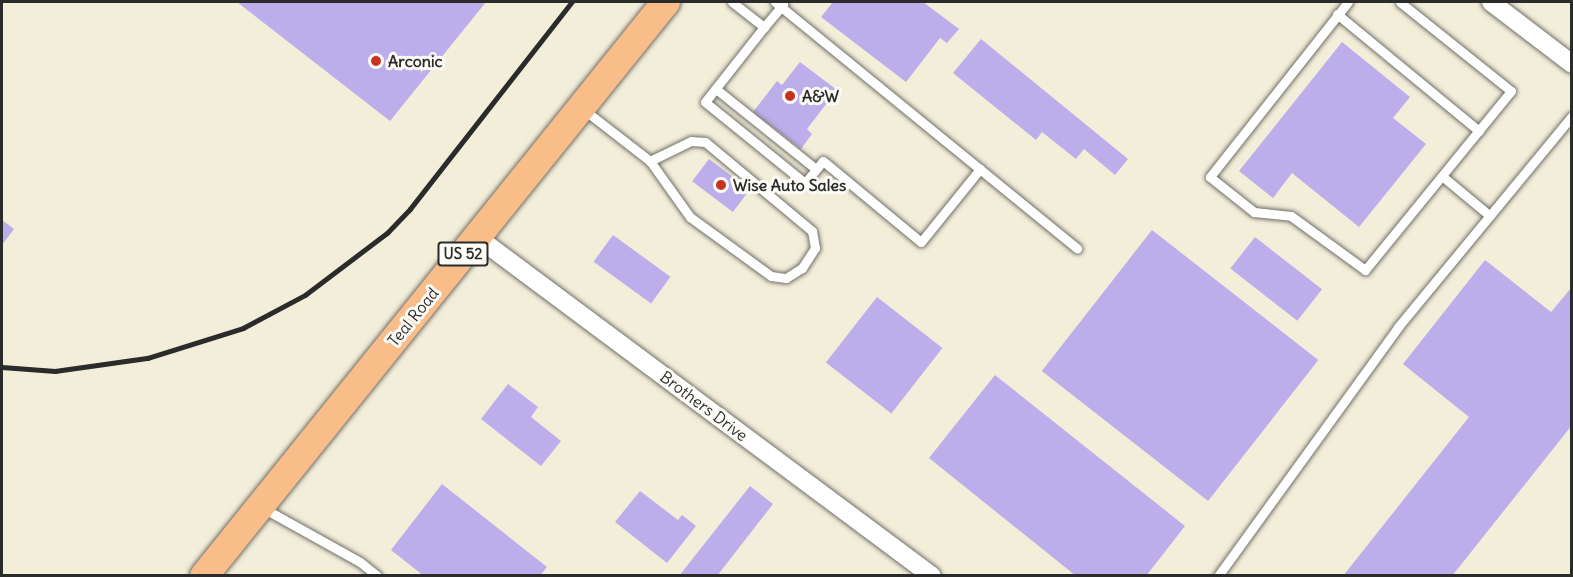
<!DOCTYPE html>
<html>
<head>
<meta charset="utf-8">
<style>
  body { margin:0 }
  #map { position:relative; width:1573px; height:577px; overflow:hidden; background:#f3eeda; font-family:Delius,sans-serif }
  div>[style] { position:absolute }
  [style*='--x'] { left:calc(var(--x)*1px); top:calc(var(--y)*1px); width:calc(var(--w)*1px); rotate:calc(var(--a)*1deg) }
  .building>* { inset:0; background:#bcadeb; transform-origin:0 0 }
  .roads { filter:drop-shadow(0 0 2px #716f68) drop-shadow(0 0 2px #716f68) }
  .service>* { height:9px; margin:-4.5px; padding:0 4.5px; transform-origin:4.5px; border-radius:4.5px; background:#fff }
  .minor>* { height:18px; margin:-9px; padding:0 9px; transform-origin:9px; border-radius:9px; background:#fff }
  .primary>* { height:28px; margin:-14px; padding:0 14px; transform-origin:14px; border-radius:14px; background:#f9bd89 }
  .rail>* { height:4.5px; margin:-2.25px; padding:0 2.25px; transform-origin:2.25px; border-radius:2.25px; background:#2b2b2b }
  .dots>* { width:16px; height:16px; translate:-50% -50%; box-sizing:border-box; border:3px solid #fdfcf7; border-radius:50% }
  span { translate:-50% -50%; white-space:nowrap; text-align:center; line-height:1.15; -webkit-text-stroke:6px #fdfcf7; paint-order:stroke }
  .shield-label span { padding:2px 4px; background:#fdfcf7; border:2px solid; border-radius:4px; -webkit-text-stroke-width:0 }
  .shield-label { font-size:15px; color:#2b2b2b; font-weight:700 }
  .poi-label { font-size:16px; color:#2b2b2b; font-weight:700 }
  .left { translate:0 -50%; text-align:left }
  .street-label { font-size:16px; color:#2b2b2b }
  .frame { position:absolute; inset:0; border:3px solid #2b2b2b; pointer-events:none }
</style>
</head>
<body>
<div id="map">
  <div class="building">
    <div style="clip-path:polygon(237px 2px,486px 2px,390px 121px)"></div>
    <div style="clip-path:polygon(833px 2px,923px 2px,959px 29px,947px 43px,940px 38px,906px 82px,821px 17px)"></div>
    <div style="clip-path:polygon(981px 39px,1128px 159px,1115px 175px,1084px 149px,1076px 159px,1042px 132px,1036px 140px,953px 73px)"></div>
    <div style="clip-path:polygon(1342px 42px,1410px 97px,1393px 118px,1426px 144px,1359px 227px,1292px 173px,1273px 198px,1239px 171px)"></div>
    <div style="clip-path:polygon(800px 62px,837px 90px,807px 129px,812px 134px,801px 149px,753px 112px,777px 81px,782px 85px)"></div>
    <div style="left:709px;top:159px;width:51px;height:28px;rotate:37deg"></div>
    <div style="clip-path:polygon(2px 220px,14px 229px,2px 245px)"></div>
    <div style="left:1152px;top:230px;width:211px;height:179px;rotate:38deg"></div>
    <div style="left:613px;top:235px;width:71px;height:33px;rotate:36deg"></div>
    <div style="left:1255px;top:237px;width:85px;height:40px;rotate:38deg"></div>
    <div style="clip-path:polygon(1485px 260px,1551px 312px,1572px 287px,1572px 425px,1452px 576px,1343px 576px,1469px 417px,1403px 364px)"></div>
    <div style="left:877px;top:297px;width:83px;height:83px;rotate:38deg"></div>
    <div style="clip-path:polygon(995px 375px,1185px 526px,1146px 576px,1076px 576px,929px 458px)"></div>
    <div style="clip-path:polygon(508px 384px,538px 407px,531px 417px,561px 441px,541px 466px,481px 419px)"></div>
    <div style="clip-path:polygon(442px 484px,547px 567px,540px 576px,424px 576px,391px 550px)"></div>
    <div style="clip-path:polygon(750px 486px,773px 504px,717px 576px,679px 576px)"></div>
    <div style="clip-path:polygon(640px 491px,678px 520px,682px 515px,696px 526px,667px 563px,615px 522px)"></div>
  </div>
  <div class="roads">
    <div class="service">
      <div style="--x:732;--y:2;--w:41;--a:38"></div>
      <div style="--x:764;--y:27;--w:95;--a:128.2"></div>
      <div style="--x:705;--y:102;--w:129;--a:39"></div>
      <div style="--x:805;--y:183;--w:28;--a:-51"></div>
      <div style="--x:823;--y:161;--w:127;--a:39.6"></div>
      <div style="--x:921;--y:242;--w:94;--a:-51.1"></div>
      <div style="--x:775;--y:2;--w:390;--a:39.2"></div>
      <div style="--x:1348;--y:2;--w:223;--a:128.3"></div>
      <div style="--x:1210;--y:177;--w:56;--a:38.5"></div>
      <div style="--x:1254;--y:212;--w:37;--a:6"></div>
      <div style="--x:1291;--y:216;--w:92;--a:36.1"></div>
      <div style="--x:1365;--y:270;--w:231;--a:-50.8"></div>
      <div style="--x:1511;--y:91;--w:142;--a:-141.3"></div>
      <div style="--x:1337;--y:14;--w:184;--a:39.5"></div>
      <div style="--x:764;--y:27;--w:30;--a:-50"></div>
      <div style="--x:716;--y:89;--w:128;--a:38.7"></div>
      <div style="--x:583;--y:109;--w:85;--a:37.8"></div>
      <div style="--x:650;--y:161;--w:69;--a:54.5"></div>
      <div style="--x:690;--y:217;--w:100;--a:36.1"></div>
      <div style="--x:771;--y:276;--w:15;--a:8"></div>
      <div style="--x:786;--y:278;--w:19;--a:-32"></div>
      <div style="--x:802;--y:268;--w:24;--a:-57"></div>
      <div style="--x:815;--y:248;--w:17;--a:-100"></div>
      <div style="--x:812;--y:231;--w:139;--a:-140.2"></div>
      <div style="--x:705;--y:142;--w:14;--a:-176"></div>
      <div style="--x:691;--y:141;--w:46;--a:154"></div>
      <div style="--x:1442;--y:176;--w:61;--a:39.7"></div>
      <div style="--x:263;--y:508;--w:111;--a:29.1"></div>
      <div style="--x:360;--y:562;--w:22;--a:39"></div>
      <div style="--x:1218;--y:576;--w:307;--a:-54.1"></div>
      <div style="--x:1398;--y:327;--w:273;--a:-50.5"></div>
    </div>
    <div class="minor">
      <div style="--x:1491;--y:2;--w:102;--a:37.4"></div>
      <div style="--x:477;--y:237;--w:567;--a:36.69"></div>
    </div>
    <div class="primary">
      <div style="--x:204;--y:576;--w:737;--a:-51.17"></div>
    </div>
  </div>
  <div class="rail">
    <div style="--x:2;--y:367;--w:53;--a:4.3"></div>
    <div style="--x:55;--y:371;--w:94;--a:-8"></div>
    <div style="--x:148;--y:358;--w:100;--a:-17.5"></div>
    <div style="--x:243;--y:328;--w:70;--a:-28"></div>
    <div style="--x:305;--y:295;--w:103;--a:-37.1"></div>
    <div style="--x:387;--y:233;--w:33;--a:-46"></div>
    <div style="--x:410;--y:209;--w:263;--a:-52"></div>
  </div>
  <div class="dots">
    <div style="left:376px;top:61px;background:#c8321e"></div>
    <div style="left:790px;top:96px;background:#c8321e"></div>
    <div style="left:721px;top:185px;background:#c8321e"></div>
  </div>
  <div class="shield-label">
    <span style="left:463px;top:254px">US 52</span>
  </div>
  <div class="poi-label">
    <span class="left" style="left:388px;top:61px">Arconic</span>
    <span class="left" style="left:802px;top:96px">A&amp;W</span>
    <span class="left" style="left:733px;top:185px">Wise Auto Sales</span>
  </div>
  <div class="street-label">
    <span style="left:413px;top:317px;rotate:-51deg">Teal Road</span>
    <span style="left:704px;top:406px;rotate:37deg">Brothers Drive</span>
  </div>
  <div class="frame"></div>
</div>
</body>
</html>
